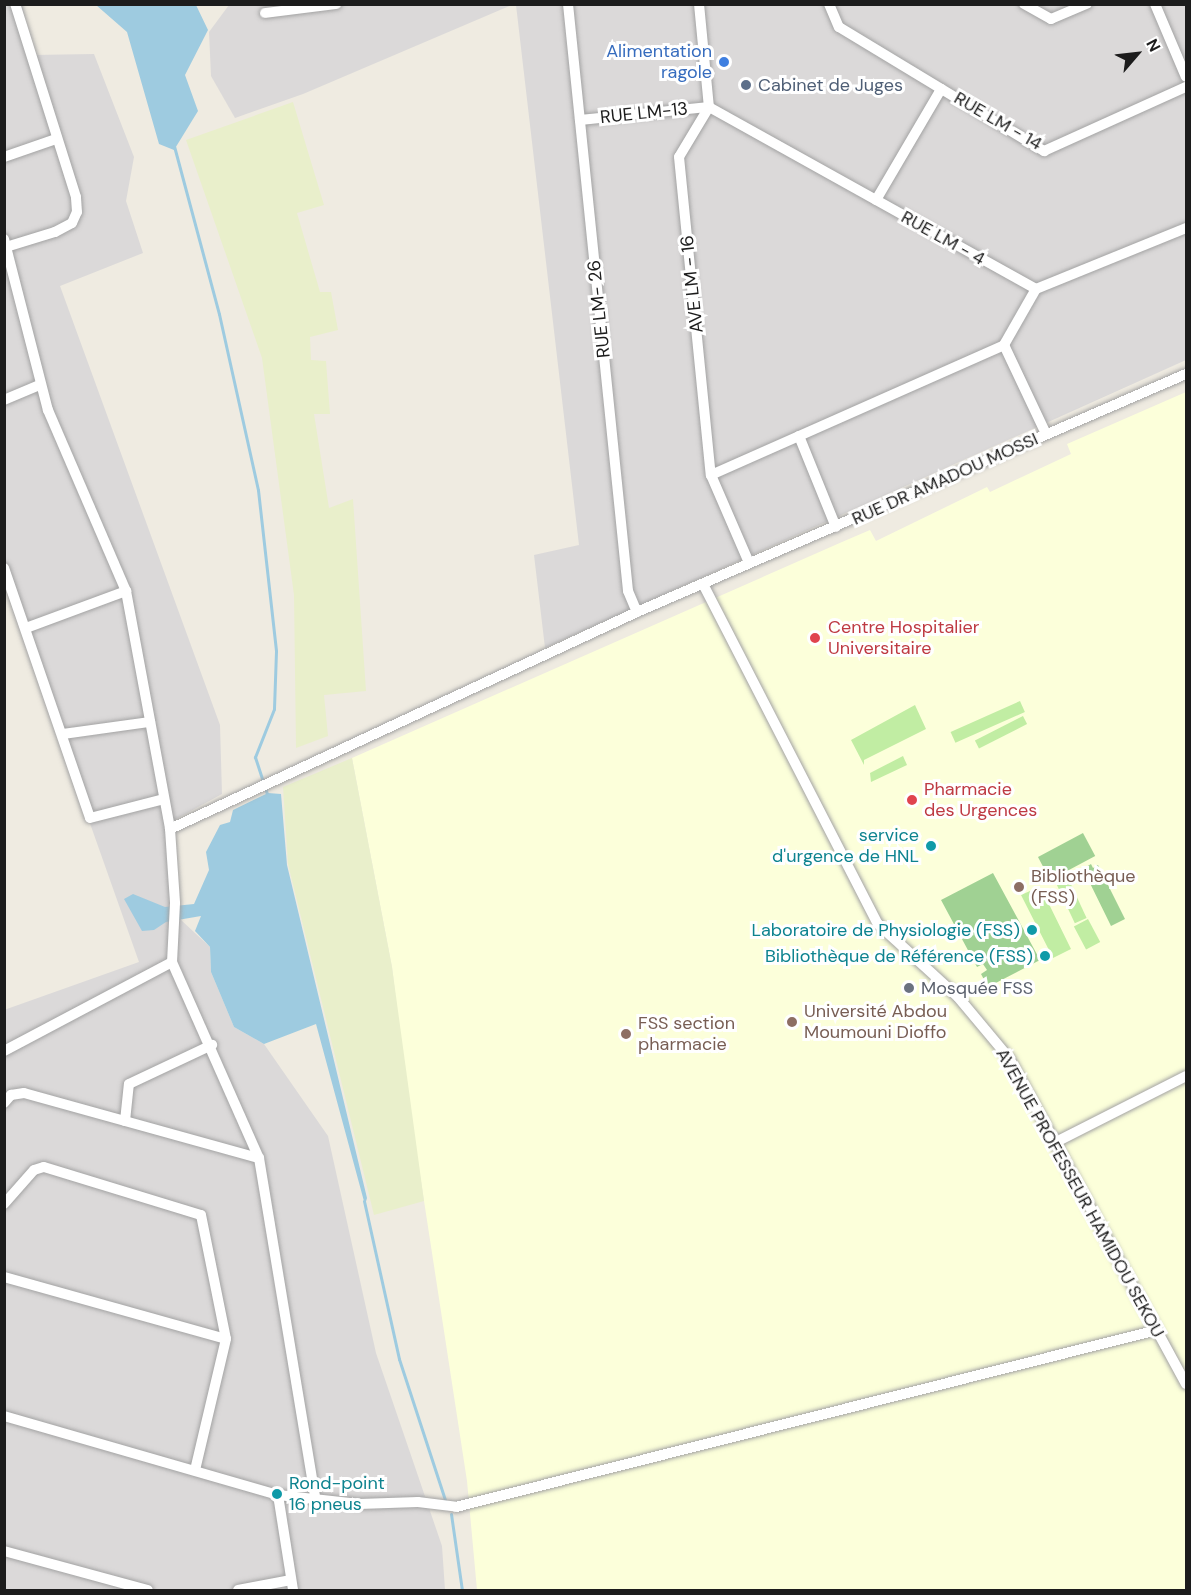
<!DOCTYPE html>
<html>
<head>
<meta charset="utf-8">
<style>
  body { margin:0 }
  #map { position:relative; width:1191px; height:1595px; overflow:hidden; background:#efebe1; font-family:"DM Sans",sans-serif }
  div>[style] { position:absolute }
  [style*='--x'] { left:calc(var(--x)*1px); top:calc(var(--y)*1px); width:calc(var(--w)*1px); rotate:calc(var(--a)*1deg) }
  .residential>* { inset:0; background:#dbd9d9 }
  .education>* { inset:0; background:#fcffda }
  .farmland>* { inset:0; background:#e9efcb }
  .grass>* { inset:0; background:#c1eda3; transform-origin:0 0 }
  .forest>* { inset:0; background:#a0d193; transform-origin:0 0 }
  .water>* { inset:0; background:#9ecbe0 }
  .stream>* { height:3px; margin:-1.5px; padding:0 1.5px; transform-origin:1.5px; border-radius:1.5px; background:#9ecbe0 }
  .roads { filter:drop-shadow(0 0 2px #a3a3a3) drop-shadow(0 0 2px #a3a3a3) }
  .minor>* { height:10px; margin:-5px; padding:0 5px; transform-origin:5px; border-radius:5px; background:#fff }
  .dots>* { width:16px; height:16px; translate:-50% -50%; box-sizing:border-box; border:3px solid #fff; border-radius:50% }
  span { translate:-50% -50%; white-space:nowrap; text-align:center; line-height:1.15; -webkit-text-stroke:6px #fff; paint-order:stroke }
  .shop-label { font-size:18px; color:#366cbe }
  .right { translate:-100% -50%; text-align:right }
  .service-label { font-size:18px; color:#4e5e75 }
  .left { translate:0 -50%; text-align:left }
  .street-label { font-size:18px; color:#1c1c1c }
  .health-label { font-size:18px; color:#be3a42 }
  .culture-label { font-size:18px; color:#0d838f }
  .education-label { font-size:18px; color:#785e54 }
  .worship-label { font-size:18px; color:#5b616d }
  .frame { position:absolute; inset:0; border:6px solid #1c1c1c; pointer-events:none }
  .north { position:absolute; left:1107px; top:24px; width:60px; height:60px; -webkit-text-stroke:4px #fff; paint-order:stroke; rotate:62deg; font-size:16px; font-weight:700; line-height:24px; text-align:center; color:#1c1c1c }
  .north::after { content:''; display:block; margin:auto; width:21px; height:27px; background:#1c1c1c; clip-path:polygon(50% 0,100% 100%,50% 72%,0 100%) }
</style>
</head>
<body>
<div id="map">
  <div class="residential">
    <div style="clip-path:polygon(22px 4px,32px 55px,94px 54px,134px 157px,126px 201px,143px 253px,60px 286px,220px 725px,222px 794px,165px 825px,181px 920px,210px 947px,211px 972px,234px 1027px,264px 1044px,328px 1136px,376px 1353px,442px 1546px,445px 1590px,5px 1590px,4px 1010px,139px 962px,5px 583px,4px 5px)"></div>
    <div style="clip-path:polygon(229px 5px,512px 5px,303px 94px,235px 118px,211px 76px,209px 32px)"></div>
    <div style="clip-path:polygon(516px 5px,1186px 5px,1186px 360px,545px 648px,534px 555px,579px 545px)"></div>
  </div>
  <div class="education">
    <div style="clip-path:polygon(1186px 392px,1186px 1590px,477px 1590px,467px 1481px,405px 1077px,392px 967px,352px 758px,842px 542px,870px 530px,876px 541px,987px 487px,990px 492px,1071px 454px,1067px 444px)"></div>
  </div>
  <div class="farmland">
    <div style="clip-path:polygon(293px 102px,324px 205px,297px 213px,320px 292px,331px 292px,338px 330px,310px 337px,311px 360px,326px 361px,330px 414px,314px 414px,329px 508px,353px 499px,366px 691px,324px 695px,328px 736px,296px 748px,294px 595px,262px 358px,186px 140px)"></div>
    <div style="clip-path:polygon(352px 758px,392px 967px,424px 1201px,374px 1215px,288px 864px,283px 787px)"></div>
  </div>
  <div class="grass">
    <div style="left:1020px;top:701px;width:12px;height:76px;rotate:66deg"></div>
    <div style="clip-path:polygon(915px 705px,926px 729px,864px 760px,864px 765px,851px 740px)"></div>
    <div style="left:1023px;top:716px;width:9px;height:54px;rotate:63deg"></div>
    <div style="clip-path:polygon(903px 756px,907px 765px,871px 782px,870px 773px)"></div>
    <div style="left:1068px;top:878px;width:44px;height:13px;rotate:65deg"></div>
    <div style="clip-path:polygon(1030px 891px,1034px 898px,1044px 894px,1071px 949px,1053px 958px,1021px 895px)"></div>
    <div style="left:1088px;top:919px;width:26px;height:16px;rotate:62deg"></div>
  </div>
  <div class="forest">
    <div style="left:1083px;top:833px;width:26px;height:51px;rotate:62deg"></div>
    <div style="clip-path:polygon(1091px 864px,1093px 868px,1098px 865px,1125px 919px,1111px 926px,1083px 869px)"></div>
    <div style="clip-path:polygon(993px 873px,1040px 960px,988px 987px,981px 974px,987px 970px,983px 964px,977px 967px,941px 900px)"></div>
  </div>
  <div class="water">
    <div style="clip-path:polygon(96px 5px,196px 5px,208px 30px,185px 75px,198px 111px,174px 150px,159px 144px,127px 32px)"></div>
    <div style="clip-path:polygon(268px 793px,281px 794px,287px 865px,367px 1198px,365px 1205px,316px 1024px,264px 1044px,234px 1027px,211px 972px,210px 947px,195px 931px,201px 916px,166px 922px,154px 930px,142px 931px,124px 899px,133px 894px,165px 907px,194px 904px,209px 870px,206px 852px,220px 825px,230px 822px,233px 810px)"></div>
  </div>
  <div class="stream">
    <div style="--x:174;--y:146;--w:174;--a:75"></div>
    <div style="--x:219;--y:314;--w:180;--a:77.5"></div>
    <div style="--x:258;--y:490;--w:162;--a:83.6"></div>
    <div style="--x:276;--y:651;--w:58;--a:92"></div>
    <div style="--x:274;--y:709;--w:52;--a:111.6"></div>
    <div style="--x:255;--y:757;--w:40;--a:72"></div>
    <div style="--x:364;--y:1201;--w:162;--a:77.5"></div>
    <div style="--x:399;--y:1359;--w:148;--a:71.9"></div>
    <div style="--x:451;--y:1514;--w:77;--a:81.8"></div>
  </div>
  <div class="roads">
    <div class="minor">
      <div style="--x:568;--y:4;--w:590;--a:84.16"></div>
      <div style="--x:628;--y:591;--w:23;--a:67"></div>
      <div style="--x:699;--y:4;--w:103;--a:84.5"></div>
      <div style="--x:709;--y:107;--w:58;--a:121"></div>
      <div style="--x:679;--y:157;--w:320;--a:84.3"></div>
      <div style="--x:711;--y:475;--w:96;--a:66.6"></div>
      <div style="--x:829;--y:4;--w:25;--a:67"></div>
      <div style="--x:839;--y:27;--w:240;--a:31.2"></div>
      <div style="--x:1044;--y:151;--w:156;--a:-24.3"></div>
      <div style="--x:1024;--y:4;--w:31;--a:29"></div>
      <div style="--x:1051;--y:19;--w:39;--a:-23"></div>
      <div style="--x:1155;--y:4;--w:79;--a:67"></div>
      <div style="--x:265;--y:13;--w:72;--a:-7.2"></div>
      <div style="--x:709;--y:107;--w:374;--a:29.1"></div>
      <div style="--x:1036;--y:289;--w:162;--a:-22.1"></div>
      <div style="--x:580;--y:120;--w:130;--a:-5.8"></div>
      <div style="--x:4;--y:157;--w:55;--a:-19.1"></div>
      <div style="--x:876;--y:200;--w:129;--a:-59.6"></div>
      <div style="--x:4;--y:239;--w:177;--a:75.6"></div>
      <div style="--x:48;--y:410;--w:197;--a:66.7"></div>
      <div style="--x:126;--y:591;--w:242;--a:79.5"></div>
      <div style="--x:170;--y:829;--w:74;--a:86.1"></div>
      <div style="--x:175;--y:903;--w:59;--a:92.9"></div>
      <div style="--x:172;--y:962;--w:214;--a:66.1"></div>
      <div style="--x:259;--y:1158;--w:345;--a:80.6"></div>
      <div style="--x:6;--y:247;--w:51;--a:-17"></div>
      <div style="--x:55;--y:232;--w:19;--a:-28"></div>
      <div style="--x:72;--y:223;--w:12;--a:-66"></div>
      <div style="--x:77;--y:212;--w:15;--a:-94"></div>
      <div style="--x:76;--y:197;--w:202;--a:-107.5"></div>
      <div style="--x:1004;--y:345;--w:98;--a:64.7"></div>
      <div style="--x:4;--y:400;--w:39;--a:-23"></div>
      <div style="--x:799;--y:436;--w:98;--a:67.9"></div>
      <div style="--x:711;--y:475;--w:321;--a:-23.9"></div>
      <div style="--x:1004;--y:345;--w:64;--a:-60.3"></div>
      <div style="--x:4;--y:568;--w:264;--a:71"></div>
      <div style="--x:90;--y:818;--w:76;--a:-14.4"></div>
      <div style="--x:703;--y:584;--w:382;--a:62.8"></div>
      <div style="--x:878;--y:924;--w:108;--a:42.4"></div>
      <div style="--x:958;--y:997;--w:80;--a:50.1"></div>
      <div style="--x:1009;--y:1058;--w:371;--a:61.5"></div>
      <div style="--x:26;--y:628;--w:107;--a:-20.3"></div>
      <div style="--x:63;--y:734;--w:88;--a:-7.9"></div>
      <div style="--x:170;--y:829;--w:515;--a:-24.92"></div>
      <div style="--x:637;--y:612;--w:598;--a:-23.44"></div>
      <div style="--x:4;--y:1051;--w:190;--a:-27.9"></div>
      <div style="--x:4;--y:1103;--w:11;--a:-49"></div>
      <div style="--x:11;--y:1095;--w:13;--a:-9"></div>
      <div style="--x:24;--y:1093;--w:244;--a:15.5"></div>
      <div style="--x:125;--y:1121;--w:37;--a:-84"></div>
      <div style="--x:129;--y:1084;--w:92;--a:-25.2"></div>
      <div style="--x:1056;--y:1142;--w:146;--a:-26.9"></div>
      <div style="--x:4;--y:1204;--w:45;--a:-48.6"></div>
      <div style="--x:34;--y:1170;--w:10;--a:-17"></div>
      <div style="--x:44;--y:1167;--w:164;--a:17"></div>
      <div style="--x:201;--y:1215;--w:126;--a:78.6"></div>
      <div style="--x:226;--y:1339;--w:135;--a:103.3"></div>
      <div style="--x:4;--y:1277;--w:230;--a:15.6"></div>
      <div style="--x:4;--y:1416;--w:285;--a:16.1"></div>
      <div style="--x:278;--y:1495;--w:81;--a:6.3"></div>
      <div style="--x:359;--y:1504;--w:59;--a:-1.9"></div>
      <div style="--x:418;--y:1502;--w:38;--a:7"></div>
      <div style="--x:456;--y:1507;--w:723;--a:-14.17"></div>
      <div style="--x:278;--y:1495;--w:96;--a:81"></div>
      <div style="--x:4;--y:1551;--w:149;--a:15.2"></div>
      <div style="--x:238;--y:1590;--w:54;--a:-10.7"></div>
    </div>
  </div>
  <div class="dots">
    <div style="left:724px;top:62px;background:#3f7fe0"></div>
    <div style="left:746px;top:85px;background:#5c6f8a"></div>
    <div style="left:815px;top:638px;background:#e0444e"></div>
    <div style="left:912px;top:800px;background:#e0444e"></div>
    <div style="left:931px;top:846px;background:#0f9aa8"></div>
    <div style="left:1019px;top:887px;background:#8d6e63"></div>
    <div style="left:1032px;top:930px;background:#0f9aa8"></div>
    <div style="left:1045px;top:956px;background:#0f9aa8"></div>
    <div style="left:909px;top:988px;background:#6b7280"></div>
    <div style="left:792px;top:1022px;background:#8d6e63"></div>
    <div style="left:626px;top:1034px;background:#8d6e63"></div>
    <div style="left:277px;top:1494px;background:#0f9aa8"></div>
  </div>
  <div class="shop-label">
    <span class="right" style="left:712px;top:62px">Alimentation<br>ragole</span>
  </div>
  <div class="service-label">
    <span class="left" style="left:758px;top:85px">Cabinet de Juges</span>
  </div>
  <div class="street-label">
    <span style="left:644px;top:113px;rotate:-6deg">RUE LM-13</span>
    <span style="left:998px;top:121px;rotate:30deg">RUE LM - 14</span>
    <span style="left:943px;top:238px;rotate:29deg">RUE LM - 4</span>
    <span style="left:692px;top:284px;rotate:-96deg">AVE LM - 16</span>
    <span style="left:599px;top:309px;rotate:-96deg">RUE LM- 26</span>
    <span style="left:945px;top:479px;rotate:-24deg">RUE DR AMADOU MOSSI</span>
    <span style="left:1080px;top:1193px;rotate:61deg">AVENUE PROFESSEUR HAMIDOU SEKOU</span>
  </div>
  <div class="health-label">
    <span class="left" style="left:828px;top:638px">Centre Hospitalier<br>Universitaire</span>
    <span class="left" style="left:924px;top:800px">Pharmacie<br>des Urgences</span>
  </div>
  <div class="culture-label">
    <span class="right" style="left:919px;top:846px">service<br>d'urgence de HNL</span>
    <span class="right" style="left:1020px;top:930px">Laboratoire de Physiologie (FSS)</span>
    <span class="right" style="left:1033px;top:956px">Bibliothèque de Référence (FSS)</span>
    <span class="left" style="left:289px;top:1494px">Rond-point<br>16 pneus</span>
  </div>
  <div class="education-label">
    <span class="left" style="left:1031px;top:887px">Bibliothèque<br>(FSS)</span>
    <span class="left" style="left:804px;top:1022px">Université Abdou<br>Moumouni Dioffo</span>
    <span class="left" style="left:638px;top:1034px">FSS section<br>pharmacie</span>
  </div>
  <div class="worship-label">
    <span class="left" style="left:921px;top:988px">Mosquée FSS</span>
  </div>
  <div class="frame"></div>
  <div class="north">N</div>
</div>
</body>
</html>
